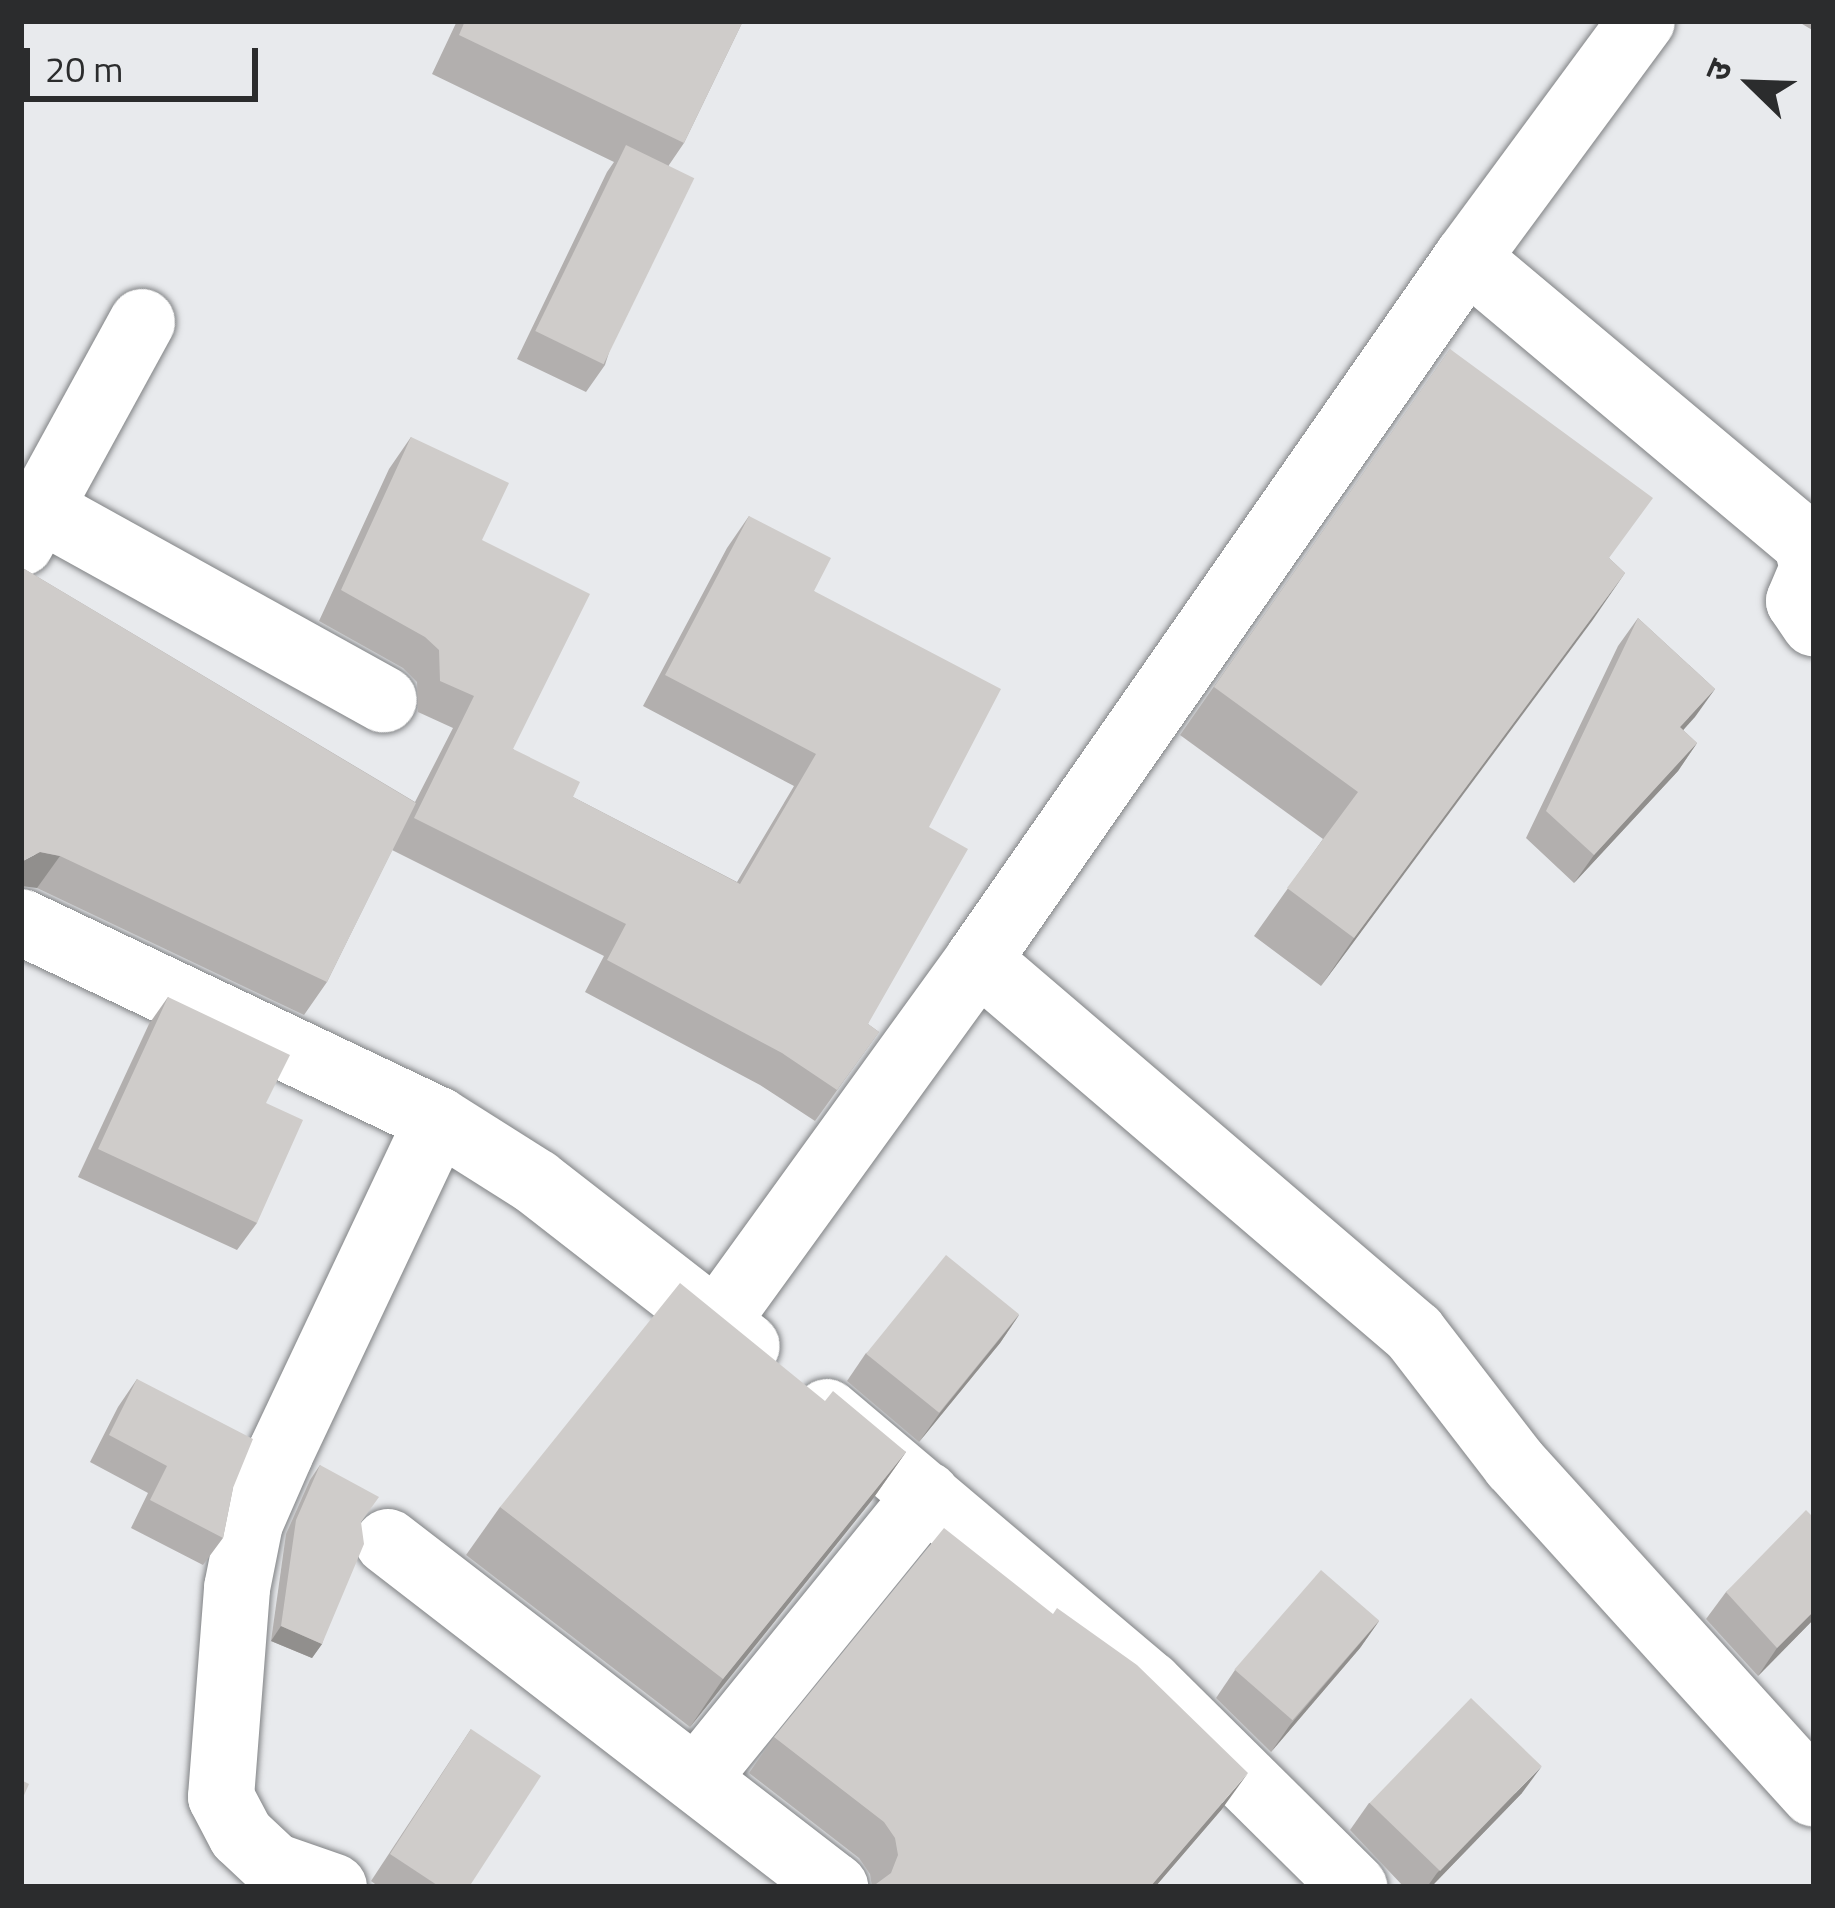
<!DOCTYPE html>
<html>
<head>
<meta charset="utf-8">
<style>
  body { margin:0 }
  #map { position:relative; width:1835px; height:1908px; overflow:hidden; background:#e8eaed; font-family:"Titillium Web","Noto Sans Devanagari",sans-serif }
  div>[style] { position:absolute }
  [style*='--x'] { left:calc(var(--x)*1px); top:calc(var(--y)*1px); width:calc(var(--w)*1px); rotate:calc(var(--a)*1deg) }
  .roads { filter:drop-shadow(0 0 3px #808284) drop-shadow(0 0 3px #808284) }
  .street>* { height:66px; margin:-33px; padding:0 33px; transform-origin:33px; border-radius:33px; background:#fff }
  .wall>* { inset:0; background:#b2afae }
  .shaded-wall>* { inset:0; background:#918f8d }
  .building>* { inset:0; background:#cfccca; transform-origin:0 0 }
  span { translate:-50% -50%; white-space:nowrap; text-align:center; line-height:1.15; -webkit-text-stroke:9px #e8eaed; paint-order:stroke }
  .frame { position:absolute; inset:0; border:24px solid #2b2c2d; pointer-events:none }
  .north { position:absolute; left:1691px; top:24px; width:120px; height:120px; -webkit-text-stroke:9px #e8eaed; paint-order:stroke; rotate:293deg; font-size:33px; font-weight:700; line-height:48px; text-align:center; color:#2b2c2d }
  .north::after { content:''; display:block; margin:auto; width:42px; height:54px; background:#2b2c2d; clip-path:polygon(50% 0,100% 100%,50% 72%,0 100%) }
  .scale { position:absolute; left:24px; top:48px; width:234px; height:54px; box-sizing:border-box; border:6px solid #2b2c2d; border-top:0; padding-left:15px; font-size:36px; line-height:42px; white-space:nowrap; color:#2b2c2d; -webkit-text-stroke:9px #e8eaed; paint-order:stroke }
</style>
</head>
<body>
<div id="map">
  <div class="roads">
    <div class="street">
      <div style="--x:1467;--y:258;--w:442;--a:40"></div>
      <div style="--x:1806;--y:542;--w:27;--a:75"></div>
      <div style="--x:1813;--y:568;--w:36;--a:113"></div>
      <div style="--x:1799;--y:601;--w:27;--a:56"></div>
      <div style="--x:40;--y:509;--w:393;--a:29"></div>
      <div style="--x:21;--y:543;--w:252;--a:-61.3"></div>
      <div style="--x:21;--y:922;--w:462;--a:25.4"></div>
      <div style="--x:438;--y:1120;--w:116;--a:32.3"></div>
      <div style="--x:536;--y:1182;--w:267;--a:37.9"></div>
      <div style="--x:978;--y:960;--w:574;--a:40.55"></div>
      <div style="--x:1414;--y:1333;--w:165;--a:52.4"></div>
      <div style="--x:1515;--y:1464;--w:445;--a:47.8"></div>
      <div style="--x:717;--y:1321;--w:445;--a:-54.1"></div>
      <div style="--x:978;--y:960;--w:856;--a:-55.14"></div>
      <div style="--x:1467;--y:258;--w:295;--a:-53.6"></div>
      <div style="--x:827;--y:1412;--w:422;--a:40.2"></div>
      <div style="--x:1149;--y:1684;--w:289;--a:44.7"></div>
      <div style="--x:388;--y:1542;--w:565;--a:37.66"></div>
      <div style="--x:696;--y:1779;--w:366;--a:-50.9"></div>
      <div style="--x:334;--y:1887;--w:64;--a:-160.7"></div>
      <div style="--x:274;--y:1866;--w:45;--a:-136.8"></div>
      <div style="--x:241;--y:1835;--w:43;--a:-117.8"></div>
      <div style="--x:221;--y:1797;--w:210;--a:-85.6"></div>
      <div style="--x:237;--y:1588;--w:66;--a:-78.7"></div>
      <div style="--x:250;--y:1523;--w:77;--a:-66.4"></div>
      <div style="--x:281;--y:1452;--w:367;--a:-64.7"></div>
    </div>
  </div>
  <div class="wall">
    <div style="clip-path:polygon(457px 21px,743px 21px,684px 143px,669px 165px,605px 365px,586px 392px,517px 359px,607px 172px,614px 162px,432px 74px)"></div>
    <div style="clip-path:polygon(1797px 21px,1814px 21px,1814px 31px)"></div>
    <div style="clip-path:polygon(1450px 349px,1610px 559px,1625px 573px,1321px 986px,1254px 936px,1323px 839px,1180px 735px)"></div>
    <div style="clip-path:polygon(411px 437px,482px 540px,513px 749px,573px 797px,737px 882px,794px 786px,643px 706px,727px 548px,749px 516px,814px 591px,929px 827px,868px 1024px,879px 1032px,815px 1121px,760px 1085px,585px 992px,604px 956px,392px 850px,327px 982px,304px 1015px,37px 888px,21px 567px,415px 802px,453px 728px,418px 712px,417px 682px,403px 668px,319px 621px,389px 469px)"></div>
    <div style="clip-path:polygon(1638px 618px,1715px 689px,1683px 730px,1697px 743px,1678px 771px,1574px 883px,1526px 838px,1618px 646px)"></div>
    <div style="clip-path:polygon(168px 997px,266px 1103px,257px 1223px,237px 1250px,78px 1177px,149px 1024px)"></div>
    <div style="clip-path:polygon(1019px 1315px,1000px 1343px,919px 1442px,847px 1381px,866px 1353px)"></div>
    <div style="clip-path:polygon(137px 1379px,233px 1488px,223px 1538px,203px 1565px,131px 1528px,148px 1493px,90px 1462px,118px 1407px)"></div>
    <div style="clip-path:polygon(825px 1401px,906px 1452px,872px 1500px,690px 1727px,466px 1555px,500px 1507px)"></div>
    <div style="clip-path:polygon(320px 1465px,361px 1522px,322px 1644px,312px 1658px,271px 1641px,286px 1534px,310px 1480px)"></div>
    <div style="clip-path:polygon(1814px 1518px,1814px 1619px,1758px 1676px,1706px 1619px,1726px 1592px)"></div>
    <div style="clip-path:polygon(1379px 1621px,1360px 1648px,1271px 1752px,1216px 1698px,1235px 1670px)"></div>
    <div style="clip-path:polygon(471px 1729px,469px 1887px,379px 1887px,371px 1881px)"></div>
    <div style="clip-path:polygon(774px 1737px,1222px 1809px,1155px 1887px,872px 1887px,870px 1874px,859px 1858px,749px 1773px)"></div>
    <div style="clip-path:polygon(1522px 1793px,1431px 1887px,1404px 1887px,1350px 1830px,1369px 1803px)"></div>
  </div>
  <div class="shaded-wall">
    <div style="clip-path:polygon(1625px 573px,1592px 621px,1321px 986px,1354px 938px)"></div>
    <div style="clip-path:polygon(1715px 689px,1695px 717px,1661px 755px,1680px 727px)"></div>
    <div style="clip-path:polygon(1697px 743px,1678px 771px,1574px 883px,1594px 855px)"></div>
    <div style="clip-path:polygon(40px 852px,60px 856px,37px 888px,21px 886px,21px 862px)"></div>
    <div style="clip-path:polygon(1019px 1315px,1000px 1343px,919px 1442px,939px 1414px)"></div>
    <div style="clip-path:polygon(906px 1452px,872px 1500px,690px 1727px,723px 1679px)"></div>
    <div style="clip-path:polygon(1814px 1611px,1814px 1619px,1758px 1676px,1777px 1648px)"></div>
    <div style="clip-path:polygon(1379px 1621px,1360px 1648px,1271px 1752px,1290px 1725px)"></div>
    <div style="clip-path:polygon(281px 1626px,322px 1644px,312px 1658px,271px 1641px)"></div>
    <div style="clip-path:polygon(1542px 1766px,1522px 1793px,1431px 1887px,1427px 1887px,1437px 1873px)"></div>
    <div style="clip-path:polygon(1248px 1773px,1222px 1809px,1155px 1887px,1150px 1887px)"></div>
  </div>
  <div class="building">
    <div style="clip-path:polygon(465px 21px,743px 21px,684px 143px,459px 35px)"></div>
    <div style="left:626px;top:145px;width:76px;height:207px;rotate:26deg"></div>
    <div style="clip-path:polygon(1450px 349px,1653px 498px,1609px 558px,1625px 573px,1354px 938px,1287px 888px,1358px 792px,1214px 687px)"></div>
    <div style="clip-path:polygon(411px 437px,509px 483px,482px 540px,590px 594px,513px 749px,580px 782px,573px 797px,740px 884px,816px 754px,665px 675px,749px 516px,831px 558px,814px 591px,1001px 689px,929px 827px,968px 849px,868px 1024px,879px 1032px,837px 1090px,782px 1053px,607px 960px,626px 924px,414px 818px,474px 696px,440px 681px,439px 650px,425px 637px,341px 590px)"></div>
    <div style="clip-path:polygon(21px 567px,416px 803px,327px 982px,60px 856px,40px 852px,21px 862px)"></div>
    <div style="clip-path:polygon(1638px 618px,1715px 689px,1680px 727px,1697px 743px,1594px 855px,1546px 811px)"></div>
    <div style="clip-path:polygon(168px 997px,290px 1055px,266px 1103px,303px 1120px,257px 1223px,98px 1149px)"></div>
    <div style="left:946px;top:1255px;width:94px;height:127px;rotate:39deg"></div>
    <div style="clip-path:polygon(680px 1283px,825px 1401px,833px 1391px,906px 1452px,723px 1679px,500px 1507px)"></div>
    <div style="clip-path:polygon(137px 1379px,253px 1439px,233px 1488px,223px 1538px,150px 1500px,167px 1466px,109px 1435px)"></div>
    <div style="clip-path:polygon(320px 1465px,379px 1497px,361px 1522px,364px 1544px,322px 1644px,281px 1626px,296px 1520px)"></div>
    <div style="clip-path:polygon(1806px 1510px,1814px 1518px,1814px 1611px,1777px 1648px,1726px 1592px)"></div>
    <div style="clip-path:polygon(944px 1528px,1053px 1614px,1057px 1608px,1137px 1665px,1248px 1773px,1150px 1887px,880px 1887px,876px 1884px,891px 1873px,898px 1855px,895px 1838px,884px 1822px,774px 1737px)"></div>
    <div style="left:1321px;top:1570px;width:77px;height:132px;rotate:41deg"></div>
    <div style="left:1471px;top:1698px;width:98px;height:146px;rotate:44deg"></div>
    <div style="clip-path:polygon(471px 1729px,541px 1776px,469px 1887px,440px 1887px,390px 1854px)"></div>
    <div style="clip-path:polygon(21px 1780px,29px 1784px,21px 1802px)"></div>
  </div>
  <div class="frame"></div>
  <div class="north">उ</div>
  <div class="scale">20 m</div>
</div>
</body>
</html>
